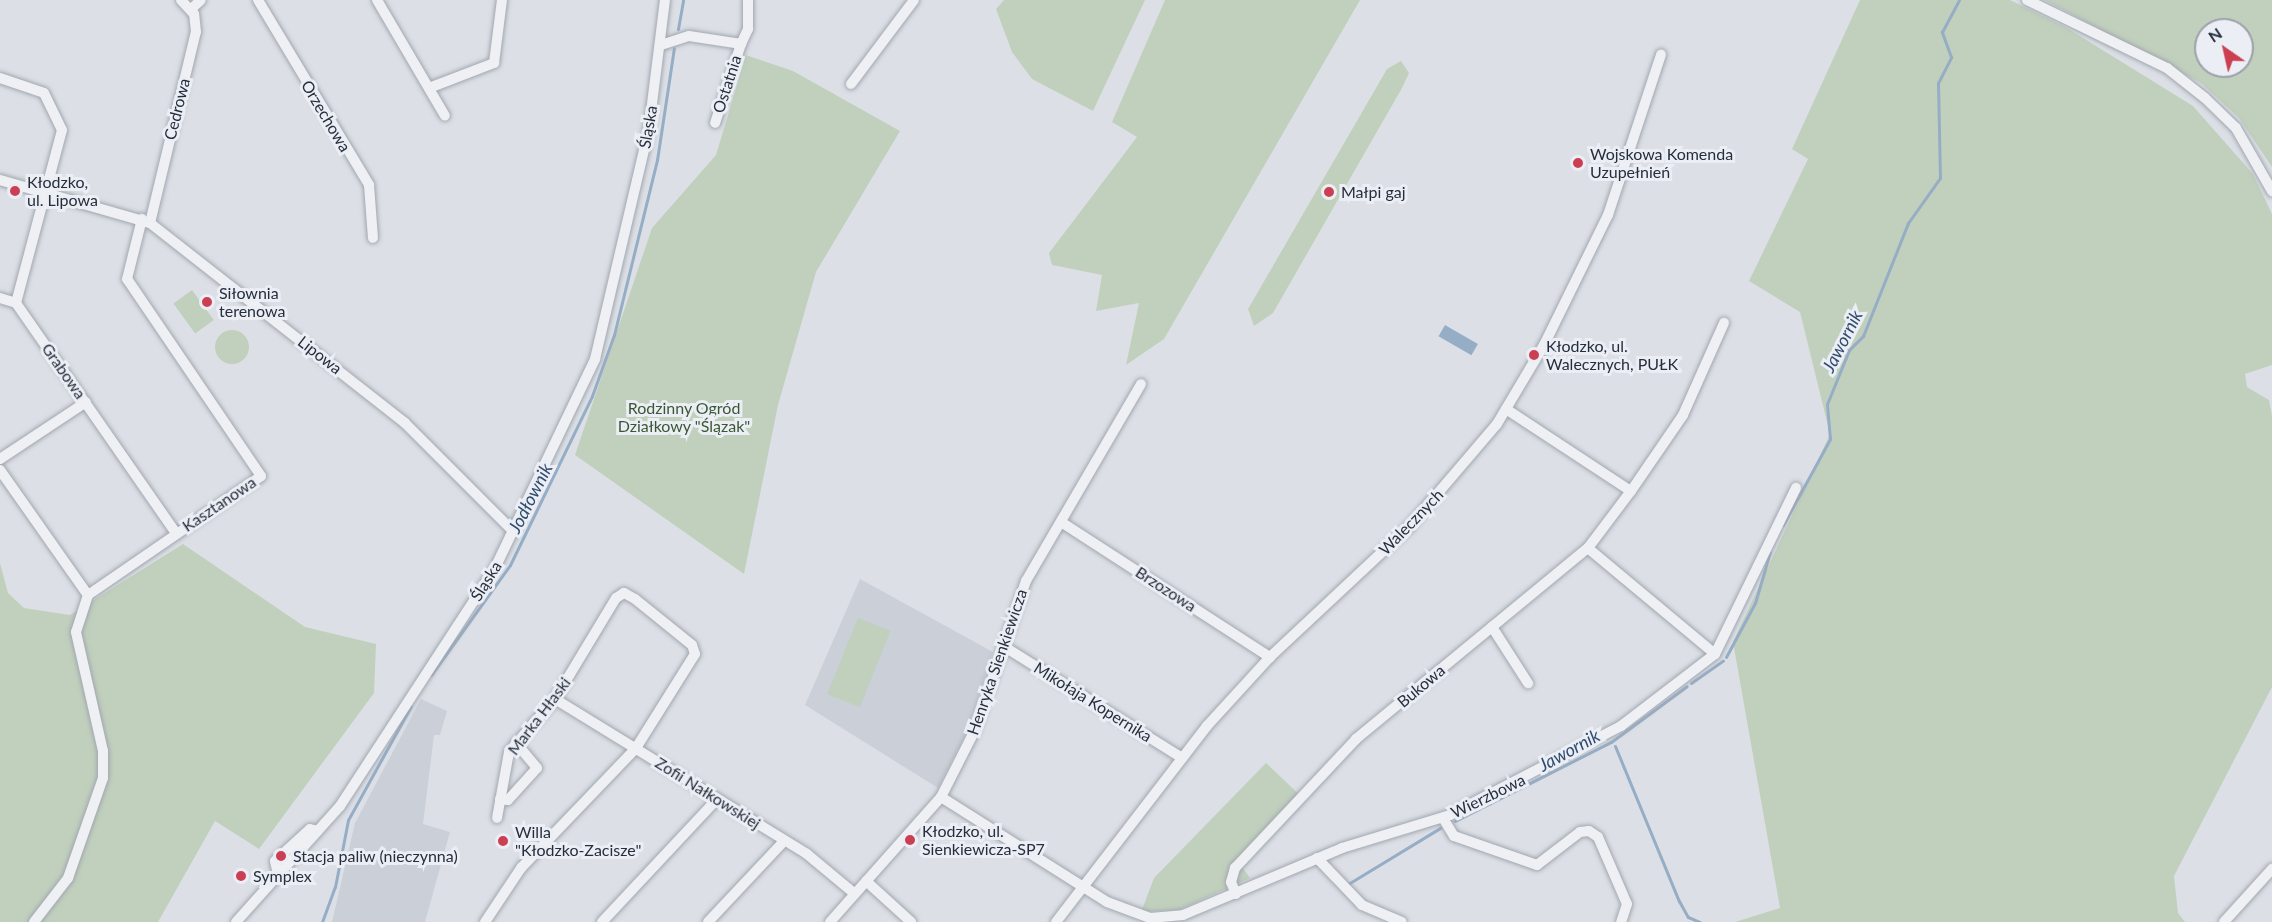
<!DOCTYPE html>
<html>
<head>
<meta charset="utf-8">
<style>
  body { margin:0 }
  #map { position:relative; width:2272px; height:922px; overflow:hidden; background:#dce0e6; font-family:Lato,sans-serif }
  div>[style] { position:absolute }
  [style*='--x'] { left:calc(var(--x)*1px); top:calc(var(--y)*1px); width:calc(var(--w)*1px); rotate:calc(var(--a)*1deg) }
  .built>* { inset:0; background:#cacfd8 }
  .green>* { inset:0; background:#c1d0bd; transform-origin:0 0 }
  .round { border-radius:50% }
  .water>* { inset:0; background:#96adc6; transform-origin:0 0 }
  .stream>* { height:3px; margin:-1.5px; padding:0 1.5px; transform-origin:1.5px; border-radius:1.5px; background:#96adc6 }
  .roads { filter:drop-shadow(0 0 2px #a2a7b0) drop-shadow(0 0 2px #a2a7b0) }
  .minor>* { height:10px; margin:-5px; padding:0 5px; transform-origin:5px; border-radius:5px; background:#eef0f4 }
  .dots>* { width:16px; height:16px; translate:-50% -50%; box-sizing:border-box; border:3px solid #ebeef4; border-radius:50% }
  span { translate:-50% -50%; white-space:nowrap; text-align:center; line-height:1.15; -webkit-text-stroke:6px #ebeef4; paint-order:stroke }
  .street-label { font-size:16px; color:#262e3c }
  .poi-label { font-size:16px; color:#262e3c }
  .left { translate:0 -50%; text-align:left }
  .park-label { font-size:16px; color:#3a5733 }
  .water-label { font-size:18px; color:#314c6f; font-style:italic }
  .north { position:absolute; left:2194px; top:18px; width:60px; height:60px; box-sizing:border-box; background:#ebeef4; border:2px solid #9ca1aa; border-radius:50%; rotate:326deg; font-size:16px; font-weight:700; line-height:24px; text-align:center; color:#262e3c }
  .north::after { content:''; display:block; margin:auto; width:21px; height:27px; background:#cc3f53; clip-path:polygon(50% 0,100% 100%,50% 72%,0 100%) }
</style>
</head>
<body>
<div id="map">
  <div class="built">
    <div style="clip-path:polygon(860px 579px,993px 652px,968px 729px,938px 788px,805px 705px)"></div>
    <div style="clip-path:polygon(421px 699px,447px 711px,440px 735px,434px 735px,423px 824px,450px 832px,425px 922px,332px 922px,355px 823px)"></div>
  </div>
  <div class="green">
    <div style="clip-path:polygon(1004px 0,1145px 0,1093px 111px,1032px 79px,1012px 52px,996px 9px)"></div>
    <div style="clip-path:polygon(1165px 0,1360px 0,1164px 339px,1126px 365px,1139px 303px,1096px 311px,1102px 275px,1052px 265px,1049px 253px,1137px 137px,1112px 122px)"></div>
    <div style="clip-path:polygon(1860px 0,2010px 0,2067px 28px,2193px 106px,2253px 174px,2272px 214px,2272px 365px,2245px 374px,2247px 387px,2269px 400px,2272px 416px,2272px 687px,2174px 876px,2178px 913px,2185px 922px,1735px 922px,1780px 908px,1733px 642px,1830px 434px,1800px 312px,1749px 281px,1808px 159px,1792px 149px)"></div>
    <div style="clip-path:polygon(evenodd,2045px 0,2272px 0,2272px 167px,2239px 118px,2201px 83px,2045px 0,2206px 30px,2242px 30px,2242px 66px,2206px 66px,2206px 30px)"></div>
    <div style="clip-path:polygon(746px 55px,793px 71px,900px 131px,816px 272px,778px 405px,744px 574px,575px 455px,652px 228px,716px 155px)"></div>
    <div style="clip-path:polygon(1401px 61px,1409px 73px,1402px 88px,1273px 313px,1254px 326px,1248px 309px,1387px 69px)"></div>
    <div style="left:192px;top:290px;width:37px;height:23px;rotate:54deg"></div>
    <div class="round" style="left:215px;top:330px;width:34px;height:34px"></div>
    <div style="clip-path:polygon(183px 544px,305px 627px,376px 644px,374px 693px,259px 849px,215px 821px,158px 922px,0 922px,0 563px,8px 593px,24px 608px,70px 615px)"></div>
    <div style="left:858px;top:618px;width:35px;height:82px;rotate:22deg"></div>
    <div style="clip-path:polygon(1266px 763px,1305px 800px,1242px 867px,1250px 878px,1179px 910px,1141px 912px,1154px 878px)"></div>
  </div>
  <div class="water">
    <div style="left:1445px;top:325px;width:38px;height:13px;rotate:30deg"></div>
  </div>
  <div class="stream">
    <div style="--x:678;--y:29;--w:29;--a:-80"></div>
    <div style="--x:1783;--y:525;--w:98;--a:-61.3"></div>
    <div style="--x:1830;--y:439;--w:35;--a:-95"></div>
    <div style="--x:1827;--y:404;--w:58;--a:-67.8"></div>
    <div style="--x:1849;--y:350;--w:20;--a:-45"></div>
    <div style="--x:1863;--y:336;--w:122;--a:-68.3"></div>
    <div style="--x:1908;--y:223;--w:55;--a:-54.6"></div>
    <div style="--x:1940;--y:178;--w:95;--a:-91.2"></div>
    <div style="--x:1938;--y:83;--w:29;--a:-63"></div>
    <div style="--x:1951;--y:57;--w:27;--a:-110"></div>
    <div style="--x:1942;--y:32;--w:36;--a:-62"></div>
    <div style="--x:1726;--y:657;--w:61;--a:-61.8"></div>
    <div style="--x:1755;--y:603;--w:53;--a:-73.6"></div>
    <div style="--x:431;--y:675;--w:135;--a:-54.3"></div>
    <div style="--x:510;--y:565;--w:188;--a:-64.1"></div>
    <div style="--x:592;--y:396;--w:65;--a:-70.2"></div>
    <div style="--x:614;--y:335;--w:180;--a:-76.2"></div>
    <div style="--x:657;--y:160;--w:113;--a:-81.4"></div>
    <div style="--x:1691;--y:683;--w:39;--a:-35"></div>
    <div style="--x:1615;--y:746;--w:168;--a:67.6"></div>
    <div style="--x:1679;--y:901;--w:18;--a:61"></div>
    <div style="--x:1688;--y:917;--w:13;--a:23"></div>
    <div style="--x:1455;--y:821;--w:175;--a:-26.9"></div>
    <div style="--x:1611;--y:742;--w:94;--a:-36.4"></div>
    <div style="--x:1348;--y:884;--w:108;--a:-31.3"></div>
    <div style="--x:322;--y:922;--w:37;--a:-70"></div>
    <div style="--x:335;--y:887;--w:68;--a:-79"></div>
    <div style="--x:348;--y:820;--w:130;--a:-61.1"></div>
  </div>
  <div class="roads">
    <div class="minor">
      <div style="--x:258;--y:0;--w:216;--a:59"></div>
      <div style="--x:369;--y:185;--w:53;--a:85.7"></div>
      <div style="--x:377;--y:0;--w:134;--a:59.6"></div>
      <div style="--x:2027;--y:0;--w:156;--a:25.9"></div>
      <div style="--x:2167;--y:68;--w:48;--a:38.3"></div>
      <div style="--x:2205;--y:98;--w:43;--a:44.1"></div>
      <div style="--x:2236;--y:128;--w:73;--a:60.3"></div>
      <div style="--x:191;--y:9;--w:13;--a:-42"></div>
      <div style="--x:741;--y:44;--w:17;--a:-65"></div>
      <div style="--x:748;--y:29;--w:29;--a:-90"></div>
      <div style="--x:661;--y:45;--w:29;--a:-18"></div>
      <div style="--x:689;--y:36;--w:53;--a:8.7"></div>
      <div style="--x:741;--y:44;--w:83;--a:108.2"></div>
      <div style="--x:0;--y:78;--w:46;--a:18.8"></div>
      <div style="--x:44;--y:93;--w:41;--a:64.1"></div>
      <div style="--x:62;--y:130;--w:179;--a:104.9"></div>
      <div style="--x:851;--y:84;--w:105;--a:-53.1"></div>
      <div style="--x:429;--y:88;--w:70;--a:-21"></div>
      <div style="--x:494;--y:63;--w:64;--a:-82.8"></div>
      <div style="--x:0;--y:180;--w:156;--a:16"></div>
      <div style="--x:150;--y:223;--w:324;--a:38.1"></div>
      <div style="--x:405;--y:423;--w:154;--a:45"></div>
      <div style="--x:150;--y:223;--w:196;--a:-76.5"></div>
      <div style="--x:196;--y:32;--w:18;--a:-96"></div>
      <div style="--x:194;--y:14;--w:19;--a:-133"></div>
      <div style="--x:0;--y:298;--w:17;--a:17"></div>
      <div style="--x:16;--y:303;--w:280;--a:55.2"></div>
      <div style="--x:1506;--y:409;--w:149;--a:33.3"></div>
      <div style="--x:1631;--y:491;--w:92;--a:-55.6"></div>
      <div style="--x:1683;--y:415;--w:101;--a:-66"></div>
      <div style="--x:0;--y:459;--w:103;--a:-33.5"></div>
      <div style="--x:0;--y:470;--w:153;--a:54.9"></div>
      <div style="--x:1061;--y:522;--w:249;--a:32.9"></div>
      <div style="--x:88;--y:595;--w:210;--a:-34.5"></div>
      <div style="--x:261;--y:476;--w:238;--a:-124.2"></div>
      <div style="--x:127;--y:279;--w:62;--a:-76"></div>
      <div style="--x:1492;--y:627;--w:67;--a:57.3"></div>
      <div style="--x:1003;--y:646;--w:211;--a:32"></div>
      <div style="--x:1715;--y:654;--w:185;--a:-64"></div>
      <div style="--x:555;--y:699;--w:296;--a:31.6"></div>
      <div style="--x:807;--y:854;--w:62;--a:39.8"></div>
      <div style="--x:941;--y:797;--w:196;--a:32.3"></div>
      <div style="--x:1107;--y:902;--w:46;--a:20.4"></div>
      <div style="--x:1150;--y:918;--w:33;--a:-5"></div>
      <div style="--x:1183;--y:915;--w:173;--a:-22.8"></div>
      <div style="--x:1342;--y:848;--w:113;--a:-17"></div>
      <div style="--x:1450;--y:815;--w:193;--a:-27.5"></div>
      <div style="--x:1621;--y:726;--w:118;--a:-37.5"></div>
      <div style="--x:1715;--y:654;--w:165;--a:-140.2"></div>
      <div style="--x:500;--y:799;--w:8;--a:7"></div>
      <div style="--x:508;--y:800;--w:43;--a:-47.8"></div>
      <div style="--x:537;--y:768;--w:33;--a:-130"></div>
      <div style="--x:1443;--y:818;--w:21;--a:59"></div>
      <div style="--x:1454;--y:836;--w:88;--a:19.3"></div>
      <div style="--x:1537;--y:865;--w:54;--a:-37.5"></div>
      <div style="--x:1580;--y:832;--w:9;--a:-6"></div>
      <div style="--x:1589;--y:831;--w:11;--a:34"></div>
      <div style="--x:1598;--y:837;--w:73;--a:66.6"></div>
      <div style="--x:1627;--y:904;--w:19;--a:108"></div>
      <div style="--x:1317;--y:858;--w:65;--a:46.2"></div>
      <div style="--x:1362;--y:905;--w:43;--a:23"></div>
      <div style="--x:278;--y:875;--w:14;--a:-102"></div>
      <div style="--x:275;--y:861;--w:47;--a:-42.4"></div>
      <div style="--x:310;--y:829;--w:8;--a:14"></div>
      <div style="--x:866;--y:881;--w:61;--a:42.3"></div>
      <div style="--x:1236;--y:894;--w:13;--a:-113"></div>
      <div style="--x:1231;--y:882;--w:15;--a:-74"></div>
      <div style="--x:1235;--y:868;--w:177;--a:-46.8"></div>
      <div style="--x:1356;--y:739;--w:301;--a:-39.5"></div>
      <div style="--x:1588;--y:548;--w:71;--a:-53"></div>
      <div style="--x:34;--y:922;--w:56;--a:-52.3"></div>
      <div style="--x:68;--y:878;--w:106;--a:-70.7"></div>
      <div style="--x:103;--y:778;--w:27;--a:-90"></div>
      <div style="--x:103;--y:751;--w:122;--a:-102.8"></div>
      <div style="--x:76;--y:632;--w:39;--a:-72"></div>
      <div style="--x:236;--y:922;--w:156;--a:-48.1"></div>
      <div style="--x:340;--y:806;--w:284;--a:-56.9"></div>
      <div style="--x:495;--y:568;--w:232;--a:-64.4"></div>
      <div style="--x:595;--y:359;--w:237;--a:-76.8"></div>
      <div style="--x:649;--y:128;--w:129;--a:-82.9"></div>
      <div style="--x:485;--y:922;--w:65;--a:-56.3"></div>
      <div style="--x:521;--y:868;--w:166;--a:-46.2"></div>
      <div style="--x:636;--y:748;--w:111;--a:-57.9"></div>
      <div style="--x:695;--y:654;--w:9;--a:-108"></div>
      <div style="--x:692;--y:645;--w:73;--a:-141.1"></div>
      <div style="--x:635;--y:599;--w:13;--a:-151"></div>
      <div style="--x:624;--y:593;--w:9;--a:148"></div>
      <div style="--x:616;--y:598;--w:118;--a:121.1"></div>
      <div style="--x:555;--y:699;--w:70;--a:131"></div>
      <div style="--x:509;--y:752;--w:67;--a:100.3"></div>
      <div style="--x:602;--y:922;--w:168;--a:-46.9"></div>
      <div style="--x:708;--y:922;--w:111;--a:-46.8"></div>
      <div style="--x:830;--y:922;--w:167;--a:-48.4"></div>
      <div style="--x:941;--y:797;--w:73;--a:-63.1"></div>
      <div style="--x:974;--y:732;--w:160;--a:-71"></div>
      <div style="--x:1026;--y:581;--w:228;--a:-59.7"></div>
      <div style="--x:1056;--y:922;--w:247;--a:-52.4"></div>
      <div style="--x:1207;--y:726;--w:93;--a:-47.6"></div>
      <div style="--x:1270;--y:657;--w:190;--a:-43.1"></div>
      <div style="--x:1409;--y:527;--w:135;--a:-49.5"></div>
      <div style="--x:1497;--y:424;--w:92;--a:-59.3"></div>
      <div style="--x:1544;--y:345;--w:145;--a:-63.8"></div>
      <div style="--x:1608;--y:215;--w:169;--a:-71.7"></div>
      <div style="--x:2224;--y:922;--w:72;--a:-47.8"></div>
    </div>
  </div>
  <div class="dots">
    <div style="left:1578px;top:163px;background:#cc3f53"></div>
    <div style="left:15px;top:191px;background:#cc3f53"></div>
    <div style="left:1329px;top:192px;background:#cc3f53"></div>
    <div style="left:207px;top:302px;background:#cc3f53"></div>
    <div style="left:1534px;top:355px;background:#cc3f53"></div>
    <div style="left:910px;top:840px;background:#cc3f53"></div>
    <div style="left:503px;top:841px;background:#cc3f53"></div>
    <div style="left:281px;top:856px;background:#cc3f53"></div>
    <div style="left:241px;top:876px;background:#cc3f53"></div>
  </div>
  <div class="street-label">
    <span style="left:727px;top:84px;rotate:-72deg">Ostatnia</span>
    <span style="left:177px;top:109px;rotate:-76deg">Cedrowa</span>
    <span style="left:326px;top:116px;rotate:59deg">Orzechowa</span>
    <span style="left:648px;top:127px;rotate:-80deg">Śląska</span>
    <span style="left:320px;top:355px;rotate:38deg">Lipowa</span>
    <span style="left:64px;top:371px;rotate:55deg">Grabowa</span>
    <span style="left:219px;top:504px;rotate:-34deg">Kasztanowa</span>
    <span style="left:1411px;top:522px;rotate:-46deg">Walecznych</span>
    <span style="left:486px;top:581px;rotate:-58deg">Śląska</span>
    <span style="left:1166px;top:589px;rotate:33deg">Brzozowa</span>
    <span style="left:997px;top:662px;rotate:-71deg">Henryka Sienkiewicza</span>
    <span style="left:1421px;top:686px;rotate:-40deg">Bukowa</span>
    <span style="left:1093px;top:702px;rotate:32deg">Mikołaja Kopernika</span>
    <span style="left:539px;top:716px;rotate:-53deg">Marka Hłaski</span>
    <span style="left:708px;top:793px;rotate:32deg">Zofii Nałkowskiej</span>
    <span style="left:1488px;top:796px;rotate:-26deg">Wierzbowa</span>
  </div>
  <div class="poi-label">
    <span class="left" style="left:1590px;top:163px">Wojskowa Komenda<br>Uzupełnień</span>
    <span class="left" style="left:27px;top:191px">Kłodzko,<br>ul. Lipowa</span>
    <span class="left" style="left:1341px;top:192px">Małpi gaj</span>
    <span class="left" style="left:219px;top:302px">Siłownia<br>terenowa</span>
    <span class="left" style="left:1546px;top:355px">Kłodzko, ul.<br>Walecznych, PUŁK</span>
    <span class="left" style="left:922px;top:840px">Kłodzko, ul.<br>Sienkiewicza-SP7</span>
    <span class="left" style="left:515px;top:841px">Willa<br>"Kłodzko-Zacisze"</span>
    <span class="left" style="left:293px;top:856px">Stacja paliw (nieczynna)</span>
    <span class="left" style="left:253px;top:876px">Symplex</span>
  </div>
  <div class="park-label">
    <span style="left:684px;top:417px">Rodzinny Ogród<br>Działkowy "Ślązak"</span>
  </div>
  <div class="water-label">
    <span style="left:1842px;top:341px;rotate:-63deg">Jawornik</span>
    <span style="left:530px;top:498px;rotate:-63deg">Jodłownik</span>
    <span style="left:1569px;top:750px;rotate:-29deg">Jawornik</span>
  </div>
  <div class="north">N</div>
</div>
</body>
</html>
